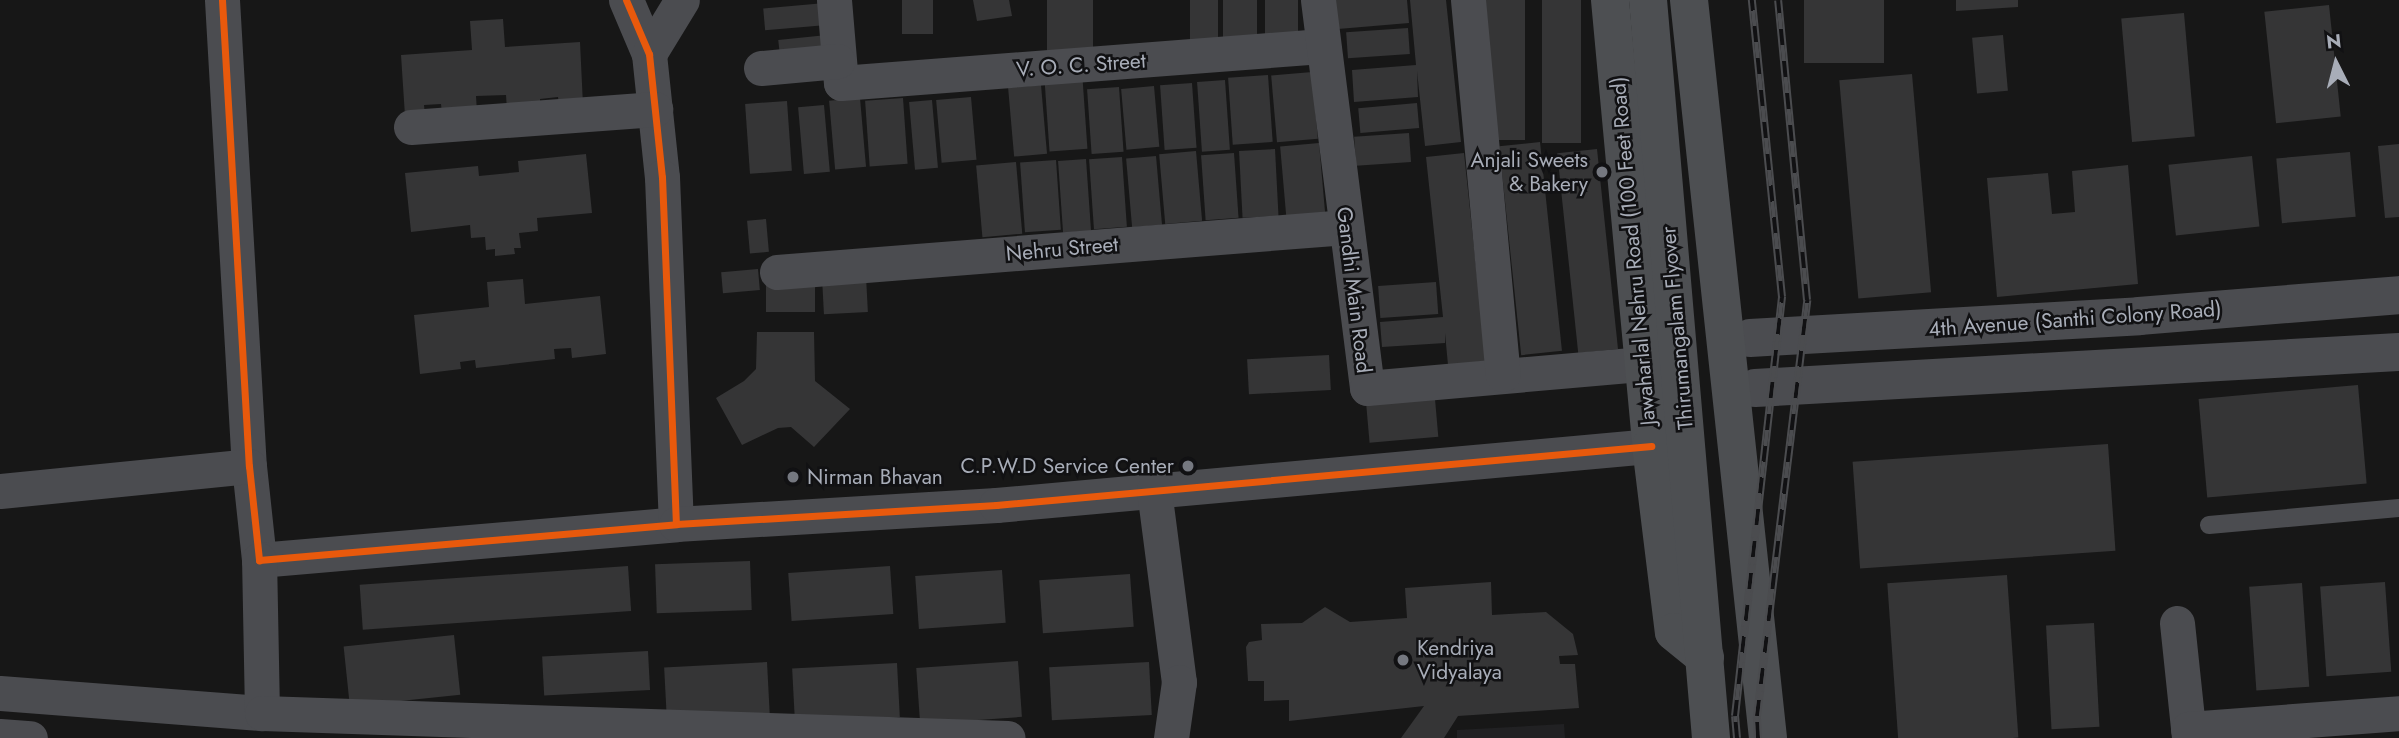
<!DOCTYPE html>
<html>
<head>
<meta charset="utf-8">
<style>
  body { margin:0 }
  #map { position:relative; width:2399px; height:738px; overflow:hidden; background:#171717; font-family:Jost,sans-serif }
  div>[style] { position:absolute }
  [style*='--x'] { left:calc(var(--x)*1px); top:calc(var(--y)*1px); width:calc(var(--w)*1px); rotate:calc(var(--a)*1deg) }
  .built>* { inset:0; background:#212123 }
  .building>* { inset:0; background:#353536; transform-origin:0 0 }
  .service>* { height:18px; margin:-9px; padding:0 9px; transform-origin:9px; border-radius:9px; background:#4b4c50 }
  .minor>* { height:35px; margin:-17.5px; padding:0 17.5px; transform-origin:17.5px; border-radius:17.5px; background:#4b4c50 }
  .tertiary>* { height:38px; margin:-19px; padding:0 19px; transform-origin:19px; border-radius:19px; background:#4b4c50 }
  .primary>* { height:38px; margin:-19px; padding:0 19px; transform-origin:19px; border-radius:19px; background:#4d4f52 }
  .rail>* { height:8px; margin-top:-4px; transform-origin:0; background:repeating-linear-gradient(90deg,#111113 0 16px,#4b4c4f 0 32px); box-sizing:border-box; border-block:2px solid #4b4c4f }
  .cycleway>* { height:7px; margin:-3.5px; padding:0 3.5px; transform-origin:3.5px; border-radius:3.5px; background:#e8590c }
  .dots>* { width:19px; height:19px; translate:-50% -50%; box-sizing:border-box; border:4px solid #111113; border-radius:50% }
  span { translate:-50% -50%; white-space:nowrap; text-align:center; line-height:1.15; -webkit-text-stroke:5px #111113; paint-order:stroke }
  .street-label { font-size:21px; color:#a8adb8 }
  .poi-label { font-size:21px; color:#a8adb8 }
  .right { translate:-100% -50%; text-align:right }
  .left { translate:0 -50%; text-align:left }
  .north { position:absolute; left:2301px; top:28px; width:70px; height:70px; -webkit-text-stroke:5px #111113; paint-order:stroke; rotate:354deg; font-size:19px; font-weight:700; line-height:28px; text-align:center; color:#a8adb8 }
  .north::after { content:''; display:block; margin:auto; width:24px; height:32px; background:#a8adb8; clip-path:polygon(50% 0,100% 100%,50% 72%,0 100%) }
</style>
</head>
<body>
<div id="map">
  <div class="built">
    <div style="clip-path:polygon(1564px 724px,1565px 738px,1457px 738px,1457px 730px)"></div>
  </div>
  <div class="building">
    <div style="left:902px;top:0;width:31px;height:34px"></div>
    <div style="clip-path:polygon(973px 0,1009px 0,1012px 16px,977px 21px)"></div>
    <div style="left:1047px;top:0;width:46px;height:60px"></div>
    <div style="left:1190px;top:0;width:28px;height:48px"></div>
    <div style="left:1223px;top:0;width:34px;height:46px"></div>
    <div style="left:1265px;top:0;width:33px;height:41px"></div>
    <div style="clip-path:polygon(1335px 0,1407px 0,1409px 23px,1338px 29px)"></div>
    <div style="clip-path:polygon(1410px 0,1446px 0,1461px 142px,1425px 146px,1417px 71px,1418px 97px,1354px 102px,1352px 70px,1416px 65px)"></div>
    <div style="left:1486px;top:0;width:39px;height:140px"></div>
    <div style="left:1542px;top:0;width:39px;height:143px"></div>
    <div style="left:1804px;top:0;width:80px;height:63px"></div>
    <div style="clip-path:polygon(1956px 0,2018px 0,2018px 7px,1956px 11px)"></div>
    <div style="left:825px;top:3px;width:22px;height:62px;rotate:85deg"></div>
    <div style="left:2329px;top:5px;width:112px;height:65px;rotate:84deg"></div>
    <div style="left:2184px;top:13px;width:124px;height:63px;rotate:85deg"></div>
    <div style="clip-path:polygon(503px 19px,505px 47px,580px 42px,583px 105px,559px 106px,558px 97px,540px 99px,540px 107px,507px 110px,506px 95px,476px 96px,477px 112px,442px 114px,441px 104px,424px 105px,425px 115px,405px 116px,401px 55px,472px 50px,470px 21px)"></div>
    <div style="left:1408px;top:28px;width:26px;height:62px;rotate:86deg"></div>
    <div style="left:827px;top:35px;width:18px;height:49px;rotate:84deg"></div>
    <div style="left:2003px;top:35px;width:56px;height:31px;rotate:85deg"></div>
    <div style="left:1082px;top:71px;width:78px;height:38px;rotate:86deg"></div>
    <div style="left:1312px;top:72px;width:67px;height:41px;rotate:85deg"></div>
    <div style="left:1912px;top:74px;width:219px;height:73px;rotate:85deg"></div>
    <div style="left:1268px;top:75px;width:67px;height:40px;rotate:86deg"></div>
    <div style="left:1225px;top:80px;width:70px;height:28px;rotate:86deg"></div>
    <div style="left:1192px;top:83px;width:65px;height:32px;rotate:86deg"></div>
    <div style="left:1041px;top:85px;width:69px;height:33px;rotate:85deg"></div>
    <div style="left:1154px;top:86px;width:61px;height:33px;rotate:85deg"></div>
    <div style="left:1119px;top:87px;width:65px;height:32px;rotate:86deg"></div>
    <div style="left:971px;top:97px;width:63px;height:35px;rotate:85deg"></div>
    <div style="left:860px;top:98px;width:69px;height:31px;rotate:85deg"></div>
    <div style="left:903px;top:98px;width:66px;height:38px;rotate:86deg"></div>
    <div style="left:932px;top:100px;width:68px;height:23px;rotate:85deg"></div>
    <div style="left:787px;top:101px;width:70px;height:42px;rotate:86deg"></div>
    <div style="left:1417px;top:103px;width:25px;height:59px;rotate:85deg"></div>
    <div style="left:824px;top:105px;width:67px;height:26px;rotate:85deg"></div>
    <div style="left:1409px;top:133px;width:29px;height:55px;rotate:86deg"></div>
    <div style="left:1540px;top:142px;width:210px;height:41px;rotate:84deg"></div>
    <div style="left:1319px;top:143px;width:70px;height:39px;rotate:85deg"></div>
    <div style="clip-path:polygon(2399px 144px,2399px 217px,2385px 218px,2378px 146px)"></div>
    <div style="left:1275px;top:149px;width:67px;height:36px;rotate:87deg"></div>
    <div style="left:1597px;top:149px;width:201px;height:40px;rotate:84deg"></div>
    <div style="left:1196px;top:151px;width:70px;height:37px;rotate:85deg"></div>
    <div style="left:2350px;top:152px;width:65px;height:74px;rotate:85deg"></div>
    <div style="left:1234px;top:153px;width:65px;height:33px;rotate:86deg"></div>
    <div style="clip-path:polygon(1464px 153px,1486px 361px,1448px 365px,1445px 333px,1445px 343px,1382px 347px,1380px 322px,1443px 317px,1426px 157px)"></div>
    <div style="clip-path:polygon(586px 154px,592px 213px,537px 218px,538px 231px,519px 233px,521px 248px,514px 248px,515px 254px,495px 256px,495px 249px,486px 250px,485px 237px,471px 238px,470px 225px,411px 232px,405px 173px,478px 166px,479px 176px,519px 172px,518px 161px)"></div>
    <div style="left:1156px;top:156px;width:69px;height:30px;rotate:85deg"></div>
    <div style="left:2252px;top:156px;width:71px;height:84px;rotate:84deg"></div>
    <div style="left:1122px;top:157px;width:70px;height:33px;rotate:86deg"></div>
    <div style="left:1086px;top:159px;width:72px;height:28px;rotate:86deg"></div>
    <div style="left:1056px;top:160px;width:70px;height:36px;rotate:86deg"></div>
    <div style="left:1016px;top:162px;width:72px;height:40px;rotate:85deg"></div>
    <div style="clip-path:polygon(2128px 165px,2138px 284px,1997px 297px,1987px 178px,2048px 173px,2052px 214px,2075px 212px,2072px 171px)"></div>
    <div style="left:766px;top:219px;width:33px;height:19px;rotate:85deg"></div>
    <div style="left:758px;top:269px;width:21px;height:37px;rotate:85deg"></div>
    <div style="left:866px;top:276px;width:36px;height:44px;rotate:87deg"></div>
    <div style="clip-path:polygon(523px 279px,525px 304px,600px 296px,606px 354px,572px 358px,571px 348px,554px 349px,555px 359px,476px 368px,475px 360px,460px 362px,461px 369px,420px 374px,414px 315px,489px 307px,487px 282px)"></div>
    <div style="left:766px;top:281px;width:49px;height:31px"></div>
    <div style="left:1436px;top:282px;width:32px;height:58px;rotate:86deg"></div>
    <div style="clip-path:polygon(757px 332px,814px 332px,815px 381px,850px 409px,814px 447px,791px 427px,778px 428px,742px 445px,716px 398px,744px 381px,756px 369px)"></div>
    <div style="left:1329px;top:355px;width:35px;height:82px;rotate:87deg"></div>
    <div style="left:2358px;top:385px;width:99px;height:160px;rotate:85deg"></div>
    <div style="left:1435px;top:399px;width:38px;height:69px;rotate:85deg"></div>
    <div style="left:2108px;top:444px;width:107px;height:256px;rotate:86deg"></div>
    <div style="left:750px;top:561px;width:49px;height:95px;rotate:88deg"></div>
    <div style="left:628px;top:566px;width:45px;height:269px;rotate:86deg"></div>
    <div style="left:890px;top:566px;width:48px;height:102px;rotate:86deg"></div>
    <div style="left:1002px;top:570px;width:53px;height:87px;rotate:86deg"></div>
    <div style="left:1130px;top:574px;width:53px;height:91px;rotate:86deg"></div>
    <div style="left:2007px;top:575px;width:163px;height:120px;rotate:86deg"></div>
    <div style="clip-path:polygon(1491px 582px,1492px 615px,1546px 612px,1573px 634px,1578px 655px,1559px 656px,1560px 664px,1575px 664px,1579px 708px,1458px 716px,1444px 738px,1401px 738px,1424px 706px,1289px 721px,1289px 700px,1264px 701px,1264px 681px,1248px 681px,1246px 647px,1249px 642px,1262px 640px,1261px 624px,1302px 623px,1325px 607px,1350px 622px,1407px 618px,1405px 588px)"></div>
    <div style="left:2385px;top:582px;width:90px;height:65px;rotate:86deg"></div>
    <div style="left:2302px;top:583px;width:104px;height:53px;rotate:86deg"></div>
    <div style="left:2094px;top:623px;width:104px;height:48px;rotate:87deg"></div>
    <div style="left:454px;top:635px;width:60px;height:111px;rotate:84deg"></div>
    <div style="left:648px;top:651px;width:39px;height:106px;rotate:87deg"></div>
    <div style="left:1018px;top:661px;width:56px;height:102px;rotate:86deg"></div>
    <div style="left:767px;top:662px;width:52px;height:103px;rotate:87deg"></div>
    <div style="left:1149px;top:662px;width:53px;height:100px;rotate:87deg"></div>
    <div style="left:897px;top:663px;width:54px;height:105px;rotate:87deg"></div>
  </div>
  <div class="service">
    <div style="--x:2209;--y:525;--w:191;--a:-5.1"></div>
  </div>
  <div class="minor">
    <div style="--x:222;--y:0;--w:467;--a:86.7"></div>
    <div style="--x:249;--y:466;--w:95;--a:83.9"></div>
    <div style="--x:259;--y:560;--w:419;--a:-4.9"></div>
    <div style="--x:626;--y:0;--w:59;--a:66.9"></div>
    <div style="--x:649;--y:54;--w:124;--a:84"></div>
    <div style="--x:662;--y:177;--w:347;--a:87.7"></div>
    <div style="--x:676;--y:524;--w:321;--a:-3.4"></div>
    <div style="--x:996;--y:505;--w:658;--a:-5.15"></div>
    <div style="--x:834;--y:0;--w:83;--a:85.2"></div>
    <div style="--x:841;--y:83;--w:482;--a:-4.4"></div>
    <div style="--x:1318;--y:0;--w:391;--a:82.8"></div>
    <div style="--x:1367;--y:388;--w:277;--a:-5"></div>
    <div style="--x:1468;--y:0;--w:376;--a:84.7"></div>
    <div style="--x:649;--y:54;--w:63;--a:-58.6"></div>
    <div style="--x:761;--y:68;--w:77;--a:-5.2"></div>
    <div style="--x:411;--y:127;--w:245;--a:-4.2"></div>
    <div style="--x:777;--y:272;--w:571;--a:-4.52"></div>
    <div style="--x:1154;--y:490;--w:194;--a:82.6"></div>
    <div style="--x:1179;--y:682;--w:57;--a:98.1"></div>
    <div style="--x:0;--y:491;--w:250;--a:-5.7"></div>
    <div style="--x:2177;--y:623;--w:116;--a:84"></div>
    <div style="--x:0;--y:693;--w:263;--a:4.4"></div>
    <div style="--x:262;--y:713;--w:153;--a:-91.1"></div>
    <div style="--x:262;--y:713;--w:746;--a:1.92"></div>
    <div style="--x:2188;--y:729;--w:212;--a:-4.3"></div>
    <div style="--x:0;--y:736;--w:30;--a:4"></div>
  </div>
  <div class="tertiary">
    <div style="--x:1750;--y:338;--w:390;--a:-3.2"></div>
    <div style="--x:2139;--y:316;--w:261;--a:-4.6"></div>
    <div style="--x:1755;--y:388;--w:645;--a:-3.2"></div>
  </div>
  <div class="primary">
    <div style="--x:1610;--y:0;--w:448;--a:84.7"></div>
    <div style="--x:1651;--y:446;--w:187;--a:83"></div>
    <div style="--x:1674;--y:632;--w:40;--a:39"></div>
    <div style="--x:1648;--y:0;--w:741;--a:85.12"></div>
    <div style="--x:1689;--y:0;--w:742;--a:83.89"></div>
  </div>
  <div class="rail">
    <div style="--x:1737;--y:738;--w:22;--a:-95"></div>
    <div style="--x:1735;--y:716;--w:422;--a:-83.6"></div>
    <div style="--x:1782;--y:297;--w:299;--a:-95.8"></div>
    <div style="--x:1758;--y:738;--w:22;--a:-93"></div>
    <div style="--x:1757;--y:716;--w:419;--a:-83.1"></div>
    <div style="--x:1807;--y:300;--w:301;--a:-95.5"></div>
  </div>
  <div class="cycleway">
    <div style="--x:222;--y:0;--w:467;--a:86.7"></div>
    <div style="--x:249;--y:466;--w:95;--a:83.9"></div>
    <div style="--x:259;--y:560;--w:419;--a:-4.9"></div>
    <div style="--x:626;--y:0;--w:59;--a:66.9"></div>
    <div style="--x:649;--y:54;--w:124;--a:84"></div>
    <div style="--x:662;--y:177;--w:347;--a:87.7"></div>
    <div style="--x:676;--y:524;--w:321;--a:-3.4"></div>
    <div style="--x:996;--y:505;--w:658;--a:-5.15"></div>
  </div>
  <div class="dots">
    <div style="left:1602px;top:172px;background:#757880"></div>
    <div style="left:1188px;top:466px;background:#757880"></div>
    <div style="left:793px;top:477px;background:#757880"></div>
    <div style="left:1403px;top:660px;background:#757880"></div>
  </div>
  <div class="street-label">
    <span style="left:1081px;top:65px;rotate:-4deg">V. O. C. Street</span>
    <span style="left:1062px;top:249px;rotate:-5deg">Nehru Street</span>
    <span style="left:1633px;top:251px;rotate:-95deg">Jawaharlal Nehru Road (100 Feet Road)</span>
    <span style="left:1354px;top:290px;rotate:83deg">Gandhi Main Road</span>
    <span style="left:2075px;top:319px;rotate:-4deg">4th Avenue (Santhi Colony Road)</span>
    <span style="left:1677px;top:328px;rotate:-95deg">Thirumangalam Flyover</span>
  </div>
  <div class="poi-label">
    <span class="right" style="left:1588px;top:172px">Anjali Sweets<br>&amp; Bakery</span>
    <span class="right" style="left:1174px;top:466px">C.P.W.D Service Center</span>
    <span class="left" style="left:807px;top:477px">Nirman Bhavan</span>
    <span class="left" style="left:1417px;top:660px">Kendriya<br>Vidyalaya</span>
  </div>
  <div class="north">N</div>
</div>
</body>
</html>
